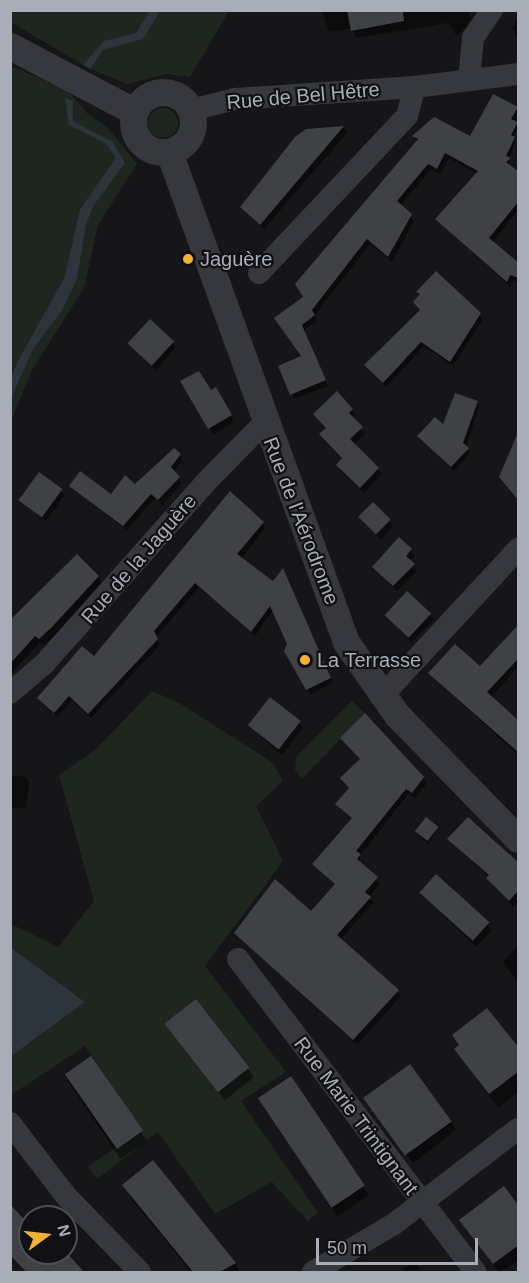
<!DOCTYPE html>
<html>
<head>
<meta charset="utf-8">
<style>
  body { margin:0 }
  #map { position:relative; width:529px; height:1283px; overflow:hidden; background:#161618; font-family:Arial,sans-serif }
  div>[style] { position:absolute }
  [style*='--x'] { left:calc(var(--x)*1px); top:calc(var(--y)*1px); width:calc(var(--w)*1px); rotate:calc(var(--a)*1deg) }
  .green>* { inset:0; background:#1e261f }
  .round { border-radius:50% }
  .water>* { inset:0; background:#2c353c }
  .shadow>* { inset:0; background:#0007; transform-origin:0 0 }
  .building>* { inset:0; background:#404145; transform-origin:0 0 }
  .minor>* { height:22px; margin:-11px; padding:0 11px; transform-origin:11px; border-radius:11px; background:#37383d }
  .tertiary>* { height:27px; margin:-13.5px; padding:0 13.5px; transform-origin:13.5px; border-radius:13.5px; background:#37383d }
  .tertiary>.ring { margin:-13.5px; padding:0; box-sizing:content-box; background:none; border:27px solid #37383d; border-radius:50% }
  .dots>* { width:16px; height:16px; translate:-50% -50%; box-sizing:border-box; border:3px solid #111113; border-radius:50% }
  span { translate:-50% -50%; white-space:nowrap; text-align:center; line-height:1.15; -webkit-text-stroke:4.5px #111113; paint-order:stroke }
  .street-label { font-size:20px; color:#a8adb8 }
  .poi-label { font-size:20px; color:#a8adb8 }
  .left { translate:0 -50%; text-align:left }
  .frame { position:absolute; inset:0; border:12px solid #a8adb8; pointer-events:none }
  .north { position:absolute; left:18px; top:1205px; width:60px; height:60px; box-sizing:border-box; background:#111113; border:2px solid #4d4f55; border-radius:50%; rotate:75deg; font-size:16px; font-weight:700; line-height:24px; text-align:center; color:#a8adb8 }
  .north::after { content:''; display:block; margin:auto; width:21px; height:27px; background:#f2b134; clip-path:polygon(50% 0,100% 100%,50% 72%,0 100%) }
  .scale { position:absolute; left:316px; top:1238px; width:162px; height:27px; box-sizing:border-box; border:3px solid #a8adb8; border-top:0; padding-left:8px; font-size:18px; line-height:21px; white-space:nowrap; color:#a8adb8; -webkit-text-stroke:4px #111113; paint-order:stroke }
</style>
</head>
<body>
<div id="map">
  <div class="green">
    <div style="clip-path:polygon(10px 11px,229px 11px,190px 77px,167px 74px,127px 84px,90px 69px,11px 22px)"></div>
    <div style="clip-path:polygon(11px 66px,67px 90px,88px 114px,107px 127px,137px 164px,98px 225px,84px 288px,32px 370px,11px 421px)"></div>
    <div class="round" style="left:148px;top:108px;width:30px;height:30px"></div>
    <div style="clip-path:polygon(evenodd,152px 691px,181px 704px,273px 763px,283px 781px,256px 806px,283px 861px,205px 966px,286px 1072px,241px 1101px,318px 1213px,308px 1221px,272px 1182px,215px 1214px,158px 1132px,97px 1179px,88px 1166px,142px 1131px,85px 1046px,11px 1095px,11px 924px,58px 947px,94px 901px,59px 775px,95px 750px,152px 691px,196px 999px,250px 1067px,220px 1092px,166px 1024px,196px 999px)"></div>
    <div style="clip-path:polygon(352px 701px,365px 713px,302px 779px,295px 770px,296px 757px)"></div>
  </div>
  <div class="water">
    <div style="clip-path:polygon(150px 11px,160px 11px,143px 39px,103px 50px,90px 69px,83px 65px,104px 41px,136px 33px)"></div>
    <div style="clip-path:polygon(65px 98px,73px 101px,73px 121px,113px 142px,125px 163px,94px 205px,86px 224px,77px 279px,62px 310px,33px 349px,11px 398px,11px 377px,18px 361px,65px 277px,80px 209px,116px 158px,105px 143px,69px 125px)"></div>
    <div style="clip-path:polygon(11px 948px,85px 1002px,11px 1056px,10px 1056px)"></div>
  </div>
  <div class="shadow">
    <div style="clip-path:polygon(322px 10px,467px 10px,472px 19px,457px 36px,448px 23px,356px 38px,352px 28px,329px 32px)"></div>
    <div style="clip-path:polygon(518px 20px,518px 37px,511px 28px)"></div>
    <div style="clip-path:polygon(494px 96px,518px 109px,518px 128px,501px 162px,518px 134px,509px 159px,510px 167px,518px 174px,518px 210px,492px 243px,518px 266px,518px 282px,513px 280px,510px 286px,437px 220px,477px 174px,449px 158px,440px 174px,431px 169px,400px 206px,414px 221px,392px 262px,370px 244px,314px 316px,317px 321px,303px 331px,328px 386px,294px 399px,291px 394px,302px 357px,279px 324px,305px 298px,417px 142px,414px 136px,471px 138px)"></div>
    <div style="clip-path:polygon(344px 128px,347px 133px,264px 229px,245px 213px,242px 207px,306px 131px)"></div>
    <div style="clip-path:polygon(436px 273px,483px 319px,453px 366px,424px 346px,386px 387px,366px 366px,421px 311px,414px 303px,420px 296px,418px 292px)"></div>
    <div style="clip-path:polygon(172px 342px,176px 347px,156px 370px,130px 343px)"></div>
    <div style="clip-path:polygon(182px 382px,211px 392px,216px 389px,234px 422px,213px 434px)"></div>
    <div style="clip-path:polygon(477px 402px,479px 407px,466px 447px,470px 453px,454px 471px,419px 436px,443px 427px)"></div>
    <div style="clip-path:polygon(352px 410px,355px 415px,352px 418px,365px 434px,353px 445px,382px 474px,364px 493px,341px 471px,338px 465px,343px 459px,325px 440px,321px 434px,327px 429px,314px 414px)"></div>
    <div style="clip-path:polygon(179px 455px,182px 460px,174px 472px,182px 483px,162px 505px,155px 498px,127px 530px,70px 486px,112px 496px,135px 486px)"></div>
    <div style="clip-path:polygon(61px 490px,64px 496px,46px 521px,20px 500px)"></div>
    <div style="clip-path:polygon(360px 518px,390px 521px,393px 526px,381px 540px)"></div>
    <div style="clip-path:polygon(262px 523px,265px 528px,241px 559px,273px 583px,286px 575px,333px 683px,311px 694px,286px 651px,288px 644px,273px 610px,255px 636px,199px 587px,156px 637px,160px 645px,91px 718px,72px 700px,58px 717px,42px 703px,39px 698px)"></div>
    <div style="clip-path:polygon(400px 539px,415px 556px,409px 561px,417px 571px,397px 591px,374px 567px)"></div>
    <div style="clip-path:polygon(98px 577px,102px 584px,56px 634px,44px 645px,40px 642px,10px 675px,10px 622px)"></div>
    <div style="left:407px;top:593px;width:38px;height:31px;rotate:45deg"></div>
    <div style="clip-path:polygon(518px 654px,518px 667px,491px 697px,518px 721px,518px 755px,430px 674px,480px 669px)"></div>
    <div style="clip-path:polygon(300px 722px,303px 728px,282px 755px,249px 726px)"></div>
    <div style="clip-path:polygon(342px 738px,423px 778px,427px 783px,415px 798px,409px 793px,360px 856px,360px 864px,380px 884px,369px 897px,373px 903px,340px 940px,401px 996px,357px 1045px,236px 933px,311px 913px,336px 886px,314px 864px,353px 819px,337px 804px,349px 789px,341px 779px,360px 760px)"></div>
    <div style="clip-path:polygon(10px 775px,26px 777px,29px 783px,26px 809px,10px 807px)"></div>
    <div style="clip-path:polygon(438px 828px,428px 844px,417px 834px)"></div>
    <div style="clip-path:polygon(449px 840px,518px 865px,518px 901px,513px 907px,492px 885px,489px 877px)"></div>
    <div style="left:436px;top:876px;width:78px;height:23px;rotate:44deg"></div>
    <div style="clip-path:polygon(518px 945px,518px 983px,503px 962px)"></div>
    <div style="clip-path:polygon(196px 1001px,254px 1077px,225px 1100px,172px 1033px)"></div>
    <div style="clip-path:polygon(456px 1050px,518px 1051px,518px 1092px,498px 1108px)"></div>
    <div style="left:91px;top:1058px;width:100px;height:32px;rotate:56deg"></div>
    <div style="left:290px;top:1078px;width:141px;height:38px;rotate:56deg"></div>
    <div style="clip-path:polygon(371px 1108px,451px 1121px,456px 1130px,413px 1163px)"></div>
    <div style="clip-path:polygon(153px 1162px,235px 1264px,240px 1272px,191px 1272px,132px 1200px,124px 1185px)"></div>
    <div style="clip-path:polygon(10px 1206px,30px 1228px,30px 1253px,52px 1253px,82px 1272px,25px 1272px,10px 1256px)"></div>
    <div style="clip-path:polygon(518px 1208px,518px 1261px,499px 1272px,461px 1220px)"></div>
    <div style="clip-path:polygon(415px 1262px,422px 1272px,399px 1272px)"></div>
  </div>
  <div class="building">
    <div style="clip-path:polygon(347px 10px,403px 10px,404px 21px,351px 31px)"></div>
    <div style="clip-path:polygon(493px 94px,518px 107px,511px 119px,518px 122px,511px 135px,515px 137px,506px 156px,511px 158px,506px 162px,519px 172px,519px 201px,489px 238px,519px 263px,519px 278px,510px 275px,507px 282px,435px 219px,478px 171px,445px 153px,437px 169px,428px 164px,397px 201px,412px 214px,388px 257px,367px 239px,312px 310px,315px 315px,302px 325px,326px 380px,290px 395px,278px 366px,301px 356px,274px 318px,303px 297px,295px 284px,418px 139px,412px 136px,434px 117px,470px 136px)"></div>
    <div style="clip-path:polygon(344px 126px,260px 225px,240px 207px,295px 137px,306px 129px)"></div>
    <div style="clip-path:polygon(436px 271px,481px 313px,450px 362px,421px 342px,383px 383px,364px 365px,420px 310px,413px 302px,420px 294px,416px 292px)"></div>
    <div style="left:150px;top:319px;width:33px;height:33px;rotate:43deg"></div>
    <div style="clip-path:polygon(199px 371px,211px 390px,216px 387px,232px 415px,208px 429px,180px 381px)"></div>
    <div style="clip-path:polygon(337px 391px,353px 409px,349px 413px,363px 427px,350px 439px,379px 468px,360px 488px,336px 465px,342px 458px,319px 434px,326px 428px,313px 414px)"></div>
    <div style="clip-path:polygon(455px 393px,478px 401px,463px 443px,469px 448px,451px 467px,417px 436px,435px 417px,443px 424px)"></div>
    <div style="clip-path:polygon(519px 430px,519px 501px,499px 477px)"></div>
    <div style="clip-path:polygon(174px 448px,181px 454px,171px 467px,180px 477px,158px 500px,151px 494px,123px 526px,69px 486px,80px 471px,111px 494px,125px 475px,135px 484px)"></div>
    <div style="left:39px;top:472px;width:29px;height:35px;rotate:36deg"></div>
    <div style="clip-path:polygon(230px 491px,264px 522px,237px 554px,273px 581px,283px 568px,331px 678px,306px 690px,284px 651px,287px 644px,270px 606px,251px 632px,195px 583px,154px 631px,158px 639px,88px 714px,69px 696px,54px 713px,37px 698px,82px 646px,94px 656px)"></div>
    <div style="left:373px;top:502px;width:25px;height:21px;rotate:45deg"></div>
    <div style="clip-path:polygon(399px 537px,412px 549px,406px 556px,415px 564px,393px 586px,372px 567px)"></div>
    <div style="clip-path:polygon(77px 554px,99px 576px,52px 627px,39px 639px,35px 636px,10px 664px,10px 620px)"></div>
    <div style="left:407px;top:591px;width:33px;height:33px;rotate:43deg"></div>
    <div style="clip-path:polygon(519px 624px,519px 658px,487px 692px,519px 721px,519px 753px,428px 673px,455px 644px,480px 666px)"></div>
    <div style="left:270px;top:697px;width:39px;height:36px;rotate:38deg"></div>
    <div style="clip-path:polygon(365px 713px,424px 777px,412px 793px,406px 789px,356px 851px,361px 854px,357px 859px,378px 877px,365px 892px,371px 897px,337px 935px,399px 990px,353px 1040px,234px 933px,275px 879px,311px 911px,335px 884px,312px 864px,352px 818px,335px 804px,349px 788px,340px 778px,360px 759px,340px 738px)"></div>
    <div style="left:426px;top:817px;width:16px;height:18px;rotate:38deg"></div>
    <div style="clip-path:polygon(468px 817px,519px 863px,519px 890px,509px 901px,486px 878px,489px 875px,447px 839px)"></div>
    <div style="left:436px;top:874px;width:72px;height:25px;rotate:42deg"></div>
    <div style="left:196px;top:999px;width:87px;height:40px;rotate:52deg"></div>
    <div style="clip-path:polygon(487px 1008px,519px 1048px,519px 1071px,489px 1094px,454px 1049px,459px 1045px,452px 1035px)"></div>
    <div style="left:91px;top:1056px;width:91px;height:32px;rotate:55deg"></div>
    <div style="left:410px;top:1064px;width:71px;height:58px;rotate:54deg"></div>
    <div style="left:291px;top:1076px;width:132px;height:40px;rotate:56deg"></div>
    <div style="clip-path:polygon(153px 1160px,236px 1263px,220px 1272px,193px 1272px,122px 1185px)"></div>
    <div style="clip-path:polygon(504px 1186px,519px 1206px,519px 1245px,493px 1264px,459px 1220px)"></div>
    <div style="clip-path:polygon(10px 1204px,30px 1226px,30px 1253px,67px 1253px,84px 1272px,26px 1272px,10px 1255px)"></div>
  </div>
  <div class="minor">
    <div style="--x:469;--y:80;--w:42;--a:-84.6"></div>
    <div style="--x:473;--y:38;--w:34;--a:-56"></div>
    <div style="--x:191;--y:110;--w:45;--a:-14"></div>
    <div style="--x:235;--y:99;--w:180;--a:-3.8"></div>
    <div style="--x:415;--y:87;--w:104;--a:-7.2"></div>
    <div style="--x:259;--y:273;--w:216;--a:-46.7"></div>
    <div style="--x:407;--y:116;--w:30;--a:-75"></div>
    <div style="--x:10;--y:693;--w:45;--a:-40.5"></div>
    <div style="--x:44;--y:664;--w:242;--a:-48.3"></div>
    <div style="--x:205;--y:483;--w:84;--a:-45.5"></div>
    <div style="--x:381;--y:697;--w:202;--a:-47.2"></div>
    <div style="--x:238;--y:959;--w:393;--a:52.8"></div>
    <div style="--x:10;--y:1123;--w:92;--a:52.5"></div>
    <div style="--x:66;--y:1196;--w:106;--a:45.8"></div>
    <div style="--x:313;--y:1272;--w:94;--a:-30.7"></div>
    <div style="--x:394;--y:1224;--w:156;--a:-37.5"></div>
  </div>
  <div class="tertiary">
    <div style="--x:10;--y:46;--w:141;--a:27.8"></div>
    <div class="ring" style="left:133px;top:92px;width:33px;height:33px"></div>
    <div style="--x:169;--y:152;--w:521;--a:70.14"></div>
    <div style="--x:346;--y:642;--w:89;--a:55.1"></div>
    <div style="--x:397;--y:715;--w:173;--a:45.7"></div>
  </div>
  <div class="dots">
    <div style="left:188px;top:259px;background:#f2b134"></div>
    <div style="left:305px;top:660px;background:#f2b134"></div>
  </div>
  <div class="street-label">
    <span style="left:303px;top:96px;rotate:-5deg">Rue de Bel Hêtre</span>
    <span style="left:301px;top:521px;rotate:69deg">Rue de l'Aérodrome</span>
    <span style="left:139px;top:559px;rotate:-49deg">Rue de la Jaguère</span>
    <span style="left:356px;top:1116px;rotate:53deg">Rue Marie Trintignant</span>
  </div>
  <div class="poi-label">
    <span class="left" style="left:200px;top:259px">Jaguère</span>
    <span class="left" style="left:317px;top:660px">La Terrasse</span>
  </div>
  <div class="frame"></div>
  <div class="north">N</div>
  <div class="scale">50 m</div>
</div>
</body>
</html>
